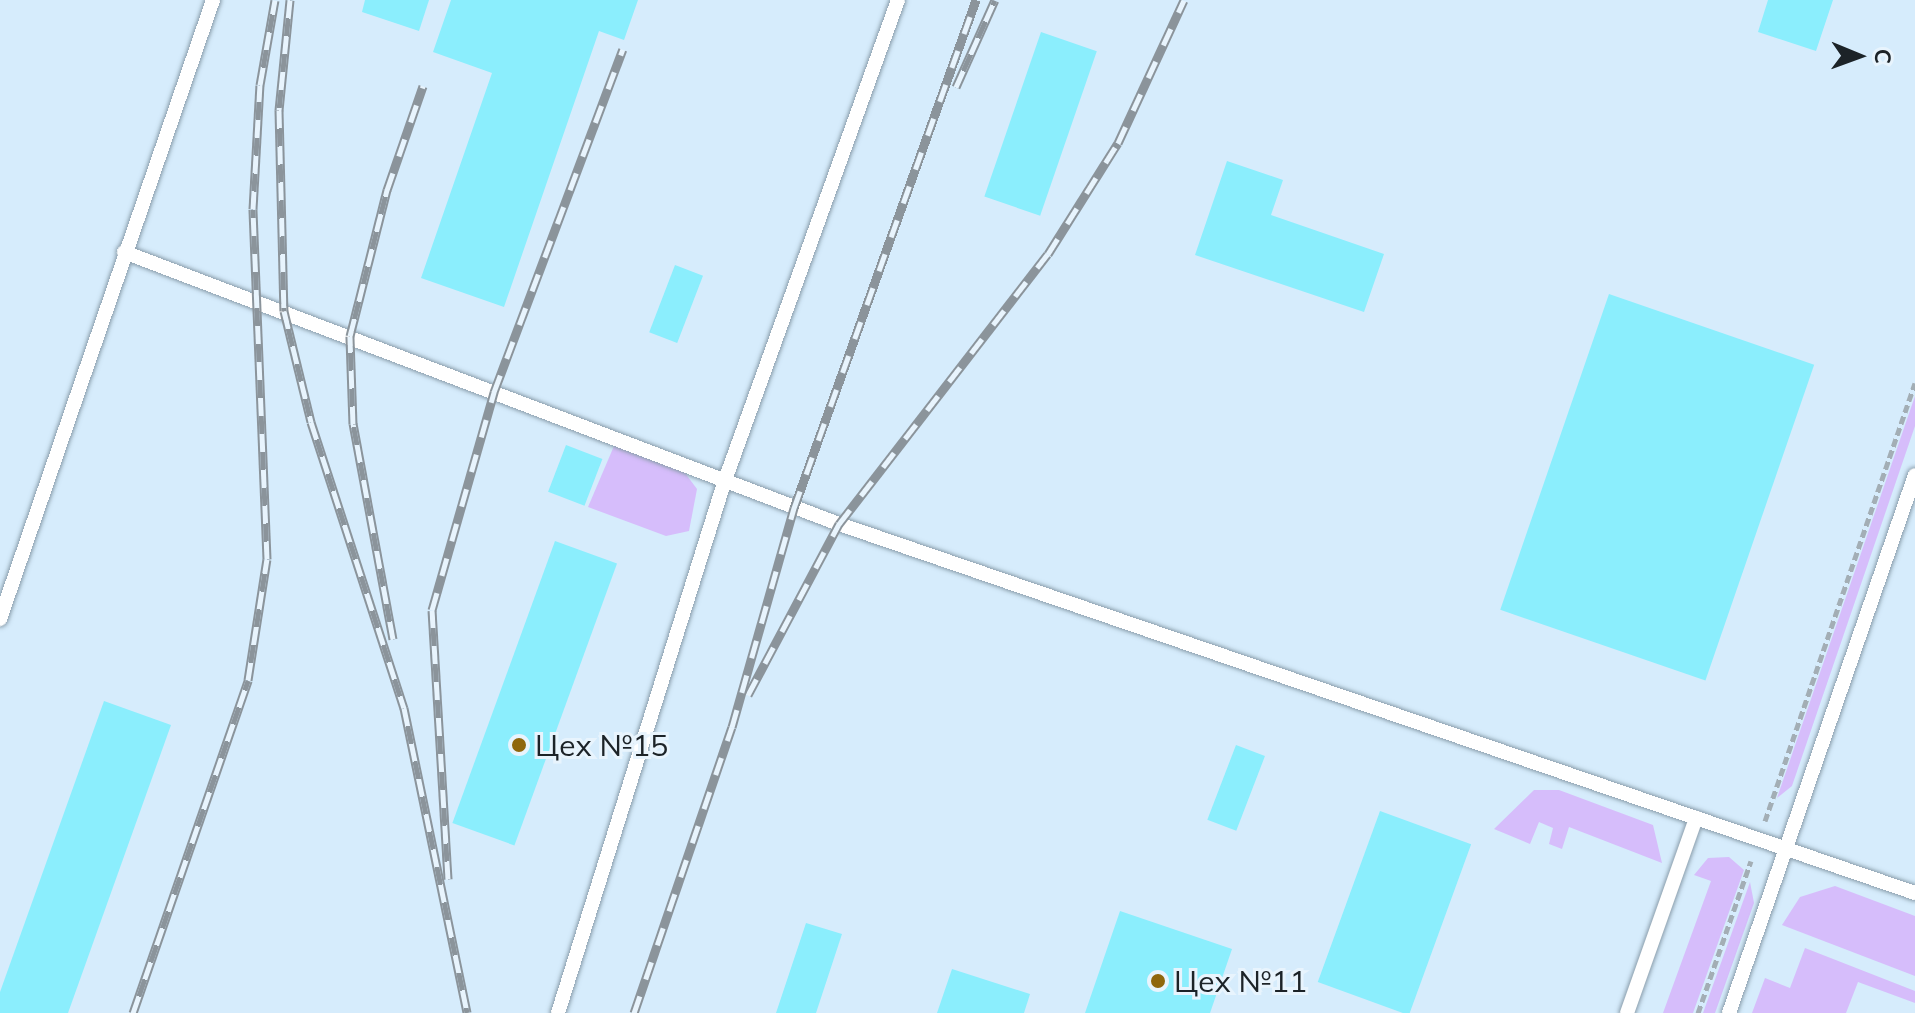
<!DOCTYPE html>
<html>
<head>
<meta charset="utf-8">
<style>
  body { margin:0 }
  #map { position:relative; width:1915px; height:1013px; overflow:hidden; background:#e8f4fd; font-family:Mulish,sans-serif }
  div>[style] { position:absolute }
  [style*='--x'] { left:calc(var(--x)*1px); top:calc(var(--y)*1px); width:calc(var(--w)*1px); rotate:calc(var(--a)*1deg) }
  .built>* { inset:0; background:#d6ecfc; transform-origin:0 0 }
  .green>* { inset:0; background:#d6bdfb }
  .building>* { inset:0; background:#8beefd; transform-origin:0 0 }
  .path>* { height:5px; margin-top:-2.5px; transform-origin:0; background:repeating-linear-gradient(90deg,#a3aeb5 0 8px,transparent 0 12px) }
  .roads { filter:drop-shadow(0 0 2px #8a9dab) drop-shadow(0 0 2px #8a9dab) }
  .lane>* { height:14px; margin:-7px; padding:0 7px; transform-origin:7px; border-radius:7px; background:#fff }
  .rail>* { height:9px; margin-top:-4.5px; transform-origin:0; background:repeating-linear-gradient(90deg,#e8f4fd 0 18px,#8b949b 0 36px); box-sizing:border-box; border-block:2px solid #8b949b }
  .dots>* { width:22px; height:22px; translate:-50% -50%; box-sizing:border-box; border:4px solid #e8f4fd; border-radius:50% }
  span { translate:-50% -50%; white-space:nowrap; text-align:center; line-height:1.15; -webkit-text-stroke:6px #e8f4fd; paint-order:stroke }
  .poi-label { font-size:30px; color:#1c2328 }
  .left { translate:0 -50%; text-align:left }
  .north { position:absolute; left:1819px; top:16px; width:80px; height:80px; -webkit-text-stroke:6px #e8f4fd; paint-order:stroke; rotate:91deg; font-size:22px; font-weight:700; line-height:32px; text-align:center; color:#1c2328 }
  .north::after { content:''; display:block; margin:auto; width:28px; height:36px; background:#1c2328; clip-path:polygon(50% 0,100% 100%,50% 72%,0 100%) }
</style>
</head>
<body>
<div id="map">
  <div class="built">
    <div style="left:0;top:0;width:1915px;height:1013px"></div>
  </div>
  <div class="green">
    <div style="clip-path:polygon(1915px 396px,1915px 426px,1792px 786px,1777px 798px)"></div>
    <div style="clip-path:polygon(614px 446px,685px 473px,697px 489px,689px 531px,666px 536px,588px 507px)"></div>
    <div style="clip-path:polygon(1534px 790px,1559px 790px,1653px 825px,1662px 863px,1569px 827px,1562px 849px,1549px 844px,1553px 828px,1539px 822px,1530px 844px,1494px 829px)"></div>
    <div style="clip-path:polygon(1729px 857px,1744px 870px,1693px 1013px,1663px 1013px,1711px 881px,1694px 875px,1708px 858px)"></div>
    <div style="clip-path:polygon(1750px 882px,1754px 903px,1715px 1013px,1703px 1013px)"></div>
    <div style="clip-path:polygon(1835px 886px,1915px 916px,1915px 976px,1782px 925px,1800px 897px)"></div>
    <div style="clip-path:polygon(1805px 948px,1915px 991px,1915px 1003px,1858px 982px,1846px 1013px,1752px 1013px,1765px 978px,1790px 988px)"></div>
  </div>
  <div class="building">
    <div style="clip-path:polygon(365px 0,429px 0,419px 31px,362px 12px)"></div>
    <div style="clip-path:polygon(451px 0,638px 0,624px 40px,599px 31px,504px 307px,421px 278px,492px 73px,433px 52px)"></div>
    <div style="clip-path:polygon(1768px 0,1833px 0,1816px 51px,1758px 32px)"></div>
    <div style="left:1041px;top:32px;width:59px;height:174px;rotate:19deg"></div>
    <div style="clip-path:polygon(1227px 161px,1283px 180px,1271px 215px,1384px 254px,1364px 312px,1195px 255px)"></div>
    <div style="left:675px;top:265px;width:30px;height:72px;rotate:21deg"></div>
    <div style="left:1609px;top:294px;width:217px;height:334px;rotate:19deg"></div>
    <div style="left:566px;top:445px;width:39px;height:50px;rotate:21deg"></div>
    <div style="left:555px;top:541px;width:66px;height:300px;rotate:20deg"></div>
    <div style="clip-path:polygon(104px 701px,171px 725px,68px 1013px,0 1013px,0 992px)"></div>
    <div style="left:1236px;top:745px;width:31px;height:80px;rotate:21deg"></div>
    <div style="left:1380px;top:811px;width:97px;height:182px;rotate:20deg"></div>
    <div style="clip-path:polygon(1120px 911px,1232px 949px,1210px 1013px,1085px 1013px)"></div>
    <div style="clip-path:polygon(806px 923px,842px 934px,816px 1013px,776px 1013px)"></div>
    <div style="clip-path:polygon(952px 969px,1030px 994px,1024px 1013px,937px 1013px)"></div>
  </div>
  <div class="path">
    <div style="--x:1765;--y:821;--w:463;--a:-71.1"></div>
    <div style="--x:1698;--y:1013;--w:161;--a:-70.8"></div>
  </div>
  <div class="roads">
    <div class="lane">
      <div style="--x:124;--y:252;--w:765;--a:20.83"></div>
      <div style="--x:839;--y:524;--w:1138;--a:18.93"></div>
      <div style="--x:0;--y:619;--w:655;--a:-71.01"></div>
      <div style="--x:558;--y:1013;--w:555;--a:-72.61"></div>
      <div style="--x:724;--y:483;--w:513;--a:-70.19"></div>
      <div style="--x:1627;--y:1013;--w:207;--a:-70.5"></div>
      <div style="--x:1729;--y:1013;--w:569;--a:-70.93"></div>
    </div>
  </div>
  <div class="rail">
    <div style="--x:290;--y:0;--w:111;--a:95.7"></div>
    <div style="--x:279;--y:110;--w:201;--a:88.6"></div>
    <div style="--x:284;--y:311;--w:114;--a:76.3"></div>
    <div style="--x:311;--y:422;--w:301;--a:72"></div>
    <div style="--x:404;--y:708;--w:311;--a:78.3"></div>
    <div style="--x:956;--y:87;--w:95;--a:-65.9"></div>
    <div style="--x:393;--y:639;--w:219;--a:-100.5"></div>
    <div style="--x:353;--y:424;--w:88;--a:-92"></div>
    <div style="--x:350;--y:336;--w:151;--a:-75.8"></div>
    <div style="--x:387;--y:190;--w:110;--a:-70.9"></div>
    <div style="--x:748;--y:695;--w:194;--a:-62"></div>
    <div style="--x:839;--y:524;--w:341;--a:-52.3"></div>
    <div style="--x:1048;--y:254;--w:131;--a:-57.8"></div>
    <div style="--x:1118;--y:143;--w:157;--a:-65.2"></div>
    <div style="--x:448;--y:879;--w:269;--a:-93.4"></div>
    <div style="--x:432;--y:610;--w:227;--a:-74.1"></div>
    <div style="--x:494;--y:392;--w:366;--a:-69.4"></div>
    <div style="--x:133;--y:1013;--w:352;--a:-70.9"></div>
    <div style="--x:248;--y:680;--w:122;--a:-81.1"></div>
    <div style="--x:267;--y:559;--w:350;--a:-92.3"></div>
    <div style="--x:253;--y:209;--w:124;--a:-86.8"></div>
    <div style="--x:260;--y:85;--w:86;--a:-80"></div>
    <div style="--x:634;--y:1013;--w:302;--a:-71.1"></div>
    <div style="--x:732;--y:727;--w:228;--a:-74.2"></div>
    <div style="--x:794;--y:508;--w:540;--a:-70.29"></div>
  </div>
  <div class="dots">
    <div style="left:519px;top:745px;background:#8f670d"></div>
    <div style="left:1158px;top:981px;background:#8f670d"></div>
  </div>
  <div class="poi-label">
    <span class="left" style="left:535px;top:745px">Цех №15</span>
    <span class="left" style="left:1174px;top:981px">Цех №11</span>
  </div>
  <div class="north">С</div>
</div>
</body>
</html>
